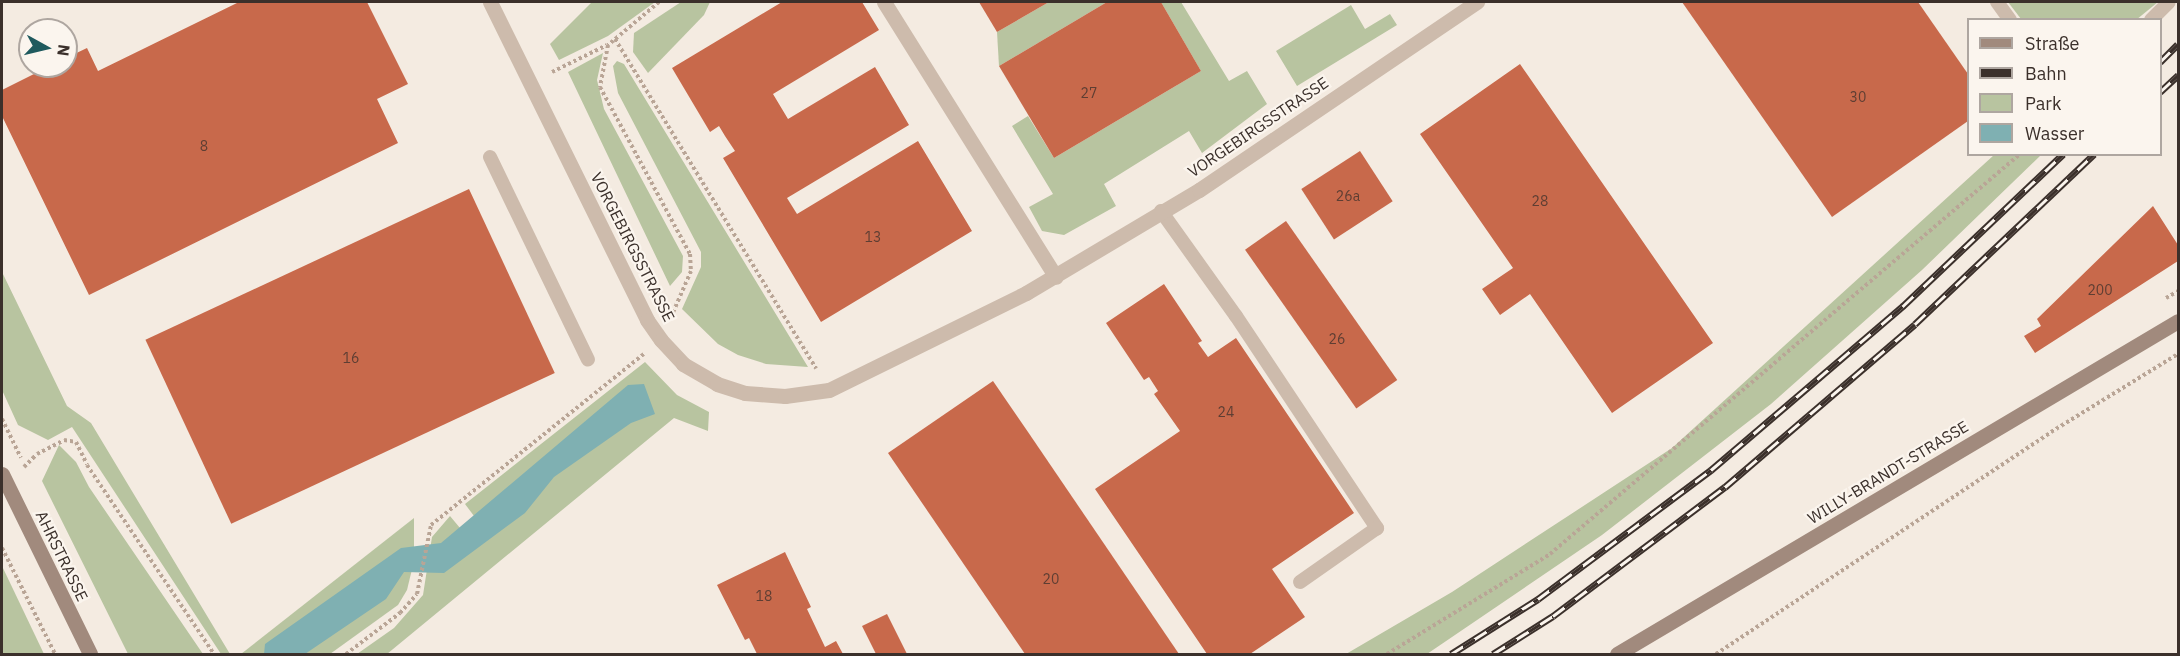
<!DOCTYPE html>
<html>
<head>
<meta charset="utf-8">
<style>
  body { margin:0 }
  #map { position:relative; width:2180px; height:656px; overflow:hidden; background:#f4ebe1; font-family:"IBM Plex Sans",sans-serif }
  div>[style] { position:absolute }
  [style*='--x'] { left:calc(var(--x)*1px); top:calc(var(--y)*1px); width:calc(var(--w)*1px); rotate:calc(var(--a)*1deg) }
  .green>* { inset:0; background:#b8c4a0 }
  .water>* { inset:0; background:#7fb0b2 }
  .building>* { inset:0; background:#c8694b; transform-origin:0 0 }
  .path>* { height:4px; margin-top:-2px; transform-origin:0; background:repeating-linear-gradient(90deg,#b9a596 0 3px,transparent 0 6px) }
  .service>* { height:14px; margin:-7px; padding:0 7px; transform-origin:7px; border-radius:7px; background:#cdbbac }
  .minor>* { height:15px; margin:-7.5px; padding:0 7.5px; transform-origin:7.5px; border-radius:7.5px; background:#cdbbac }
  .secondary>* { height:15px; margin:-7.5px; padding:0 7.5px; transform-origin:7.5px; border-radius:7.5px; background:#a18a7d }
  .rail>* { height:7px; margin-top:-3.5px; transform-origin:0; background:repeating-linear-gradient(90deg,#fbf5ee 0 14px,#3b302b 0 28px); box-sizing:border-box; border-block:2px solid #3b302b }
  span { translate:-50% -50%; white-space:nowrap; text-align:center; line-height:1.15; -webkit-text-stroke:4.5px #fbf5ee; paint-order:stroke }
  .number-label { font-size:14px; color:#5e3e33 }
  .number-label span { -webkit-text-stroke-width:0 }
  .street-label { font-size:16px; color:#3b302b }
  .frame { position:absolute; inset:0; border:3px solid #3b302b; pointer-events:none }
  .legend { position:absolute; left:1967px; top:18px; width:195px; height:138px; box-sizing:border-box; background:#fbf5ee; border:2px solid #aea6a0; margin:0; padding:8px 10px; list-style:none; font-size:18px; color:#3b302b }
  .legend li { display:flex; align-items:center; gap:12px; height:30px }
  .legend b { width:30px; border:2px solid #aea6a0 }
  .north { position:absolute; left:18px; top:18px; width:60px; height:60px; box-sizing:border-box; background:#fbf5ee; border:2px solid #aea6a0; border-radius:50%; rotate:98deg; font-size:16px; font-weight:700; line-height:24px; text-align:center; color:#3b302b }
  .north::after { content:''; display:block; margin:auto; width:21px; height:27px; background:#1f5a5e; clip-path:polygon(50% 0,100% 100%,50% 72%,0 100%) }
</style>
</head>
<body>
<div id="map">
  <div class="green">
    <div style="clip-path:polygon(592px 2px,655px 2px,608px 36px,559px 60px,550px 44px)"></div>
    <div style="clip-path:polygon(681px 2px,710px 2px,704px 15px,648px 73px,633px 52px,634px 33px)"></div>
    <div style="clip-path:polygon(1049px 2px,1107px 2px,999px 66px,997px 32px)"></div>
    <div style="clip-path:polygon(1161px 2px,1181px 2px,1229px 81px,1247px 71px,1267px 104px,1202px 153px,1189px 131px,1104px 184px,1116px 206px,1064px 235px,1042px 231px,1029px 207px,1053px 194px,1012px 126px,1028px 116px,1054px 158px,1201px 71px)"></div>
    <div style="clip-path:polygon(2008px 2px,2158px 2px,2136px 20px,2021px 19px)"></div>
    <div style="clip-path:polygon(1351px 5px,1365px 29px,1390px 14px,1397px 25px,1297px 86px,1276px 51px)"></div>
    <div style="clip-path:polygon(603px 53px,597px 80px,604px 109px,683px 256px,682px 272px,670px 286px,568px 72px)"></div>
    <div style="clip-path:polygon(617px 61px,624px 64px,808px 367px,766px 364px,738px 355px,718px 344px,682px 309px,701px 267px,701px 252px,618px 93px,613px 66px)"></div>
    <div style="clip-path:polygon(1994px 155px,2041px 155px,1922px 270px,1771px 404px,1602px 535px,1427px 654px,1346px 654px,1452px 592px,1672px 448px)"></div>
    <div style="clip-path:polygon(2px 272px,67px 406px,91px 423px,230px 654px,221px 654px,72px 427px,48px 440px,18px 425px,2px 390px)"></div>
    <div style="clip-path:polygon(645px 362px,677px 395px,709px 412px,708px 431px,674px 418px,387px 654px,357px 654px,394px 628px,423px 595px,432px 537px,450px 516px,460px 528px,474px 516px,465px 504px)"></div>
    <div style="clip-path:polygon(59px 445px,76px 462px,89px 487px,203px 654px,128px 654px,42px 481px)"></div>
    <div style="clip-path:polygon(414px 518px,414px 561px,407px 590px,398px 605px,330px 654px,241px 654px)"></div>
    <div style="clip-path:polygon(2px 566px,44px 654px,2px 654px)"></div>
  </div>
  <div class="water">
    <div style="clip-path:polygon(644px 384px,655px 414px,631px 423px,554px 477px,525px 513px,444px 573px,404px 572px,386px 599px,305px 654px,264px 654px,265px 644px,401px 548px,441px 543px,628px 385px)"></div>
  </div>
  <div class="building">
    <div style="clip-path:polygon(239px 2px,367px 2px,408px 84px,377px 99px,398px 143px,89px 295px,2px 116px,2px 90px,50px 66px,66px 66px,66px 58px,87px 48px,98px 71px)"></div>
    <div style="clip-path:polygon(782px 2px,862px 2px,879px 30px,773px 94px,788px 119px,875px 67px,909px 125px,787px 198px,797px 214px,918px 141px,972px 231px,821px 322px,723px 158px,735px 151px,725px 136px,719px 126px,710px 132px,672px 68px)"></div>
    <div style="clip-path:polygon(979px 2px,1049px 2px,997px 32px)"></div>
    <div style="clip-path:polygon(1107px 2px,1161px 2px,1201px 71px,1054px 158px,999px 66px)"></div>
    <div style="clip-path:polygon(1682px 2px,1918px 2px,1968px 74px,1968px 121px,1832px 217px)"></div>
    <div style="clip-path:polygon(1520px 64px,1713px 343px,1612px 413px,1530px 294px,1500px 315px,1482px 289px,1513px 268px,1420px 134px)"></div>
    <div style="left:1360px;top:151px;width:60px;height:70px;rotate:57deg"></div>
    <div style="left:469px;top:189px;width:203px;height:357px;rotate:65deg"></div>
    <div style="clip-path:polygon(2153px 206px,2178px 245px,2178px 261px,2035px 353px,2024px 336px,2041px 326px,2037px 319px)"></div>
    <div style="left:1286px;top:221px;width:194px;height:50px;rotate:55deg"></div>
    <div style="clip-path:polygon(1164px 284px,1202px 341px,1198px 343px,1208px 357px,1236px 338px,1354px 513px,1272px 569px,1305px 617px,1250px 654px,1207px 654px,1095px 489px,1180px 431px,1154px 394px,1158px 391px,1149px 377px,1144px 380px,1106px 323px)"></div>
    <div style="clip-path:polygon(993px 381px,1028px 432px,1179px 654px,1025px 654px,888px 453px)"></div>
    <div style="clip-path:polygon(785px 552px,811px 607px,807px 609px,825px 647px,836px 641px,843px 654px,757px 654px,749px 638px,745px 640px,717px 585px)"></div>
    <div style="clip-path:polygon(887px 614px,907px 654px,876px 654px,862px 626px)"></div>
  </div>
  <div class="path">
    <div style="--x:659;--y:2;--w:67;--a:139.9"></div>
    <div style="--x:608;--y:45;--w:43;--a:100.8"></div>
    <div style="--x:600;--y:87;--w:190;--a:61.7"></div>
    <div style="--x:690;--y:254;--w:17;--a:87"></div>
    <div style="--x:691;--y:271;--w:48;--a:113.4"></div>
    <div style="--x:615;--y:39;--w:386;--a:58.6"></div>
    <div style="--x:552;--y:72;--w:61;--a:-26.1"></div>
    <div style="--x:2166;--y:298;--w:14;--a:-30"></div>
    <div style="--x:2;--y:419;--w:43;--a:64"></div>
    <div style="--x:24;--y:467;--w:18;--a:-45"></div>
    <div style="--x:37;--y:454;--w:30;--a:-27"></div>
    <div style="--x:64;--y:440;--w:12;--a:9"></div>
    <div style="--x:76;--y:442;--w:25;--a:64"></div>
    <div style="--x:87;--y:465;--w:228;--a:56.1"></div>
    <div style="--x:2;--y:548;--w:119;--a:63.4"></div>
    <div style="--x:346;--y:654;--w:68;--a:-37.2"></div>
    <div style="--x:400;--y:613;--w:25;--a:-48"></div>
    <div style="--x:417;--y:594;--w:70;--a:-78.5"></div>
    <div style="--x:431;--y:525;--w:273;--a:-38.8"></div>
    <div style="--x:1387;--y:654;--w:191;--a:-31.5"></div>
    <div style="--x:1550;--y:554;--w:617;--a:-40.4"></div>
    <div style="--x:1716;--y:654;--w:402;--a:-33.5"></div>
    <div style="--x:2051;--y:432;--w:149;--a:-31.6"></div>
  </div>
  <div class="service">
    <div style="--x:1997;--y:2;--w:22;--a:54"></div>
    <div style="--x:2151;--y:20;--w:25;--a:-45"></div>
    <div style="--x:490;--y:157;--w:225;--a:64.2"></div>
    <div style="--x:1161;--y:211;--w:129;--a:54.5"></div>
    <div style="--x:1236;--y:316;--w:255;--a:56.4"></div>
    <div style="--x:1377;--y:528;--w:94;--a:145"></div>
  </div>
  <div class="minor">
    <div style="--x:490;--y:2;--w:355;--a:63.7"></div>
    <div style="--x:647;--y:320;--w:24;--a:55"></div>
    <div style="--x:661;--y:340;--w:33;--a:47"></div>
    <div style="--x:683;--y:364;--w:39;--a:30"></div>
    <div style="--x:717;--y:384;--w:29;--a:18"></div>
    <div style="--x:745;--y:393;--w:40;--a:4.3"></div>
    <div style="--x:785;--y:396;--w:44;--a:-7.8"></div>
    <div style="--x:829;--y:390;--w:220;--a:-26.2"></div>
    <div style="--x:1026;--y:293;--w:201;--a:-30.8"></div>
    <div style="--x:1199;--y:190;--w:336;--a:-34.1"></div>
    <div style="--x:884;--y:2;--w:324;--a:58"></div>
  </div>
  <div class="secondary">
    <div style="--x:2;--y:474;--w:200;--a:63.9"></div>
    <div style="--x:1617;--y:654;--w:652;--a:-30.69"></div>
  </div>
  <div class="rail">
    <div style="--x:2160;--y:62;--w:25;--a:-45"></div>
    <div style="--x:2160;--y:92;--w:25;--a:-43"></div>
    <div style="--x:1451;--y:654;--w:103;--a:-32.3"></div>
    <div style="--x:1538;--y:599;--w:216;--a:-36.7"></div>
    <div style="--x:1711;--y:470;--w:253;--a:-40.5"></div>
    <div style="--x:1903;--y:306;--w:221;--a:-43.5"></div>
    <div style="--x:1493;--y:654;--w:71;--a:-32.3"></div>
    <div style="--x:1553;--y:616;--w:215;--a:-36.9"></div>
    <div style="--x:1725;--y:487;--w:250;--a:-40.6"></div>
    <div style="--x:1915;--y:324;--w:247;--a:-43.5"></div>
  </div>
  <div class="number-label">
    <span style="left:1089px;top:93px">27</span>
    <span style="left:1858px;top:97px">30</span>
    <span style="left:204px;top:146px">8</span>
    <span style="left:1348px;top:196px">26a</span>
    <span style="left:1540px;top:201px">28</span>
    <span style="left:873px;top:237px">13</span>
    <span style="left:2100px;top:290px">200</span>
    <span style="left:1337px;top:339px">26</span>
    <span style="left:351px;top:358px">16</span>
    <span style="left:1226px;top:412px">24</span>
    <span style="left:1051px;top:579px">20</span>
    <span style="left:764px;top:596px">18</span>
  </div>
  <div class="street-label">
    <span style="left:1258px;top:127px;rotate:-34deg">VORGEBIRGSSTRASSE</span>
    <span style="left:633px;top:247px;rotate:63deg">VORGEBIRGSSTRASSE</span>
    <span style="left:1888px;top:472px;rotate:-31deg">WILLY-BRANDT-STRASSE</span>
    <span style="left:62px;top:556px;rotate:64deg">AHRSTRASSE</span>
  </div>
  <div class="frame"></div>
  <ul class="legend">
  <li><b style="height:8px;background:#a18a7d"></b>Straße</li>
  <li><b style="height:8px;background:#3b302b"></b>Bahn</li>
  <li><b style="height:16px;background:#b8c4a0"></b>Park</li>
  <li><b style="height:16px;background:#7fb0b2"></b>Wasser</li>
  </ul>
  <div class="north">N</div>
</div>
</body>
</html>
